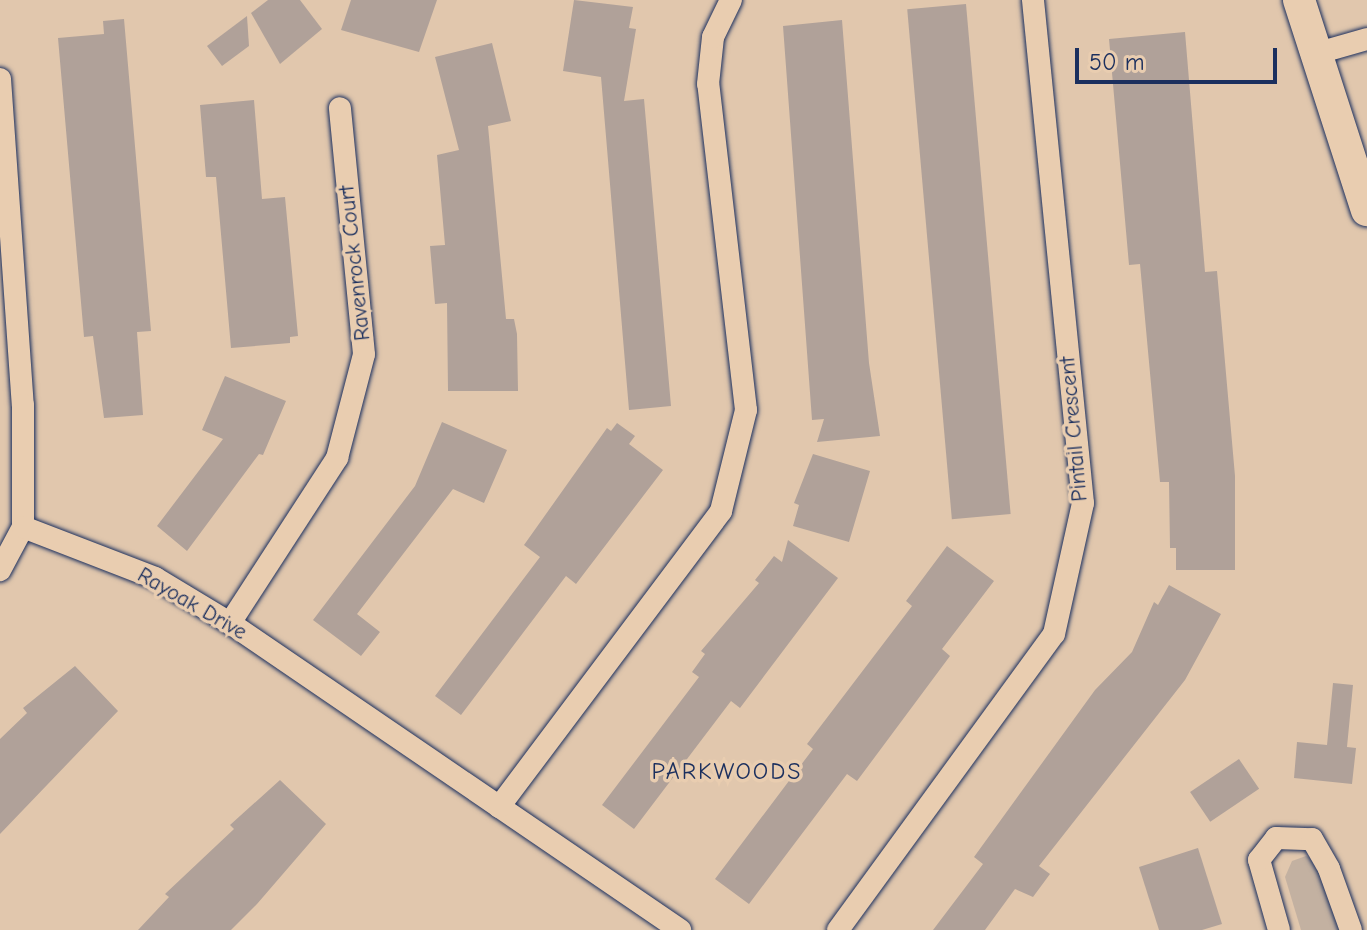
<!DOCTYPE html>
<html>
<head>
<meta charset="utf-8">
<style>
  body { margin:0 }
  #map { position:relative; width:1367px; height:930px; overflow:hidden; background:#e1c7ad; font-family:"Comic Neue",sans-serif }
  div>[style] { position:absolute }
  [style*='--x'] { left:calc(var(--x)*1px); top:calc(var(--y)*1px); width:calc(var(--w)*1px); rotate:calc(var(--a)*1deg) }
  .green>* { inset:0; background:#c3b1a1 }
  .building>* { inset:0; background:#b0a199; transform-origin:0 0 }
  .roads { filter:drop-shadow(0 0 2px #1b2f5e) drop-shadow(0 0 2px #1b2f5e) }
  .street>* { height:22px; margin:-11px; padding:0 11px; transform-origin:11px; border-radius:11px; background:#e9cdb0 }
  .secondary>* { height:32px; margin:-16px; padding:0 16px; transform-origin:16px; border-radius:16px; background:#e9cdb0 }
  span { translate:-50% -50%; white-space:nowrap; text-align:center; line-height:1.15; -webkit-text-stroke:7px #e9cdb0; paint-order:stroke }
  .street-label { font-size:22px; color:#1b2f5e }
  .neighbourhood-label { font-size:24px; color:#1b2f5e; letter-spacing:2px }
  .scale { position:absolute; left:1075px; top:48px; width:202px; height:36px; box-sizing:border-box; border:4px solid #1b2f5e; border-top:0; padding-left:10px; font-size:24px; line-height:28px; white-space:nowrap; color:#1b2f5e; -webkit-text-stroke:6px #e9cdb0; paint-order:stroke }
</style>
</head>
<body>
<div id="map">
  <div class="green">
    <div style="clip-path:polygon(1306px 856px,1319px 863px,1340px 930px,1301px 930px,1285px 877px,1292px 861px)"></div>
  </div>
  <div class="building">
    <div style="clip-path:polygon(268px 0,300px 0,322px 29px,280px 64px,251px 13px)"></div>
    <div style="clip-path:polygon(351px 0,437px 0,419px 52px,341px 30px)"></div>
    <div style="clip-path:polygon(574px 0,633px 7px,629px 28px,636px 29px,624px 101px,644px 99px,671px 406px,629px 410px,601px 77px,563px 71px)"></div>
    <div style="left:966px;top:4px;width:512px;height:59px;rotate:85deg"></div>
    <div style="clip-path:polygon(247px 16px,249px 46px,222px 66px,207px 46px)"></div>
    <div style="clip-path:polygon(124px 19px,151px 331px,137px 332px,143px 415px,104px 418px,93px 336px,84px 337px,58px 38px,104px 34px,103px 21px)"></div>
    <div style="clip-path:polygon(842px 20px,869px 363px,880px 436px,817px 442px,824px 419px,812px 420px,783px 26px)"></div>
    <div style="clip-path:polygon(1185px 32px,1205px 272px,1217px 271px,1235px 476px,1235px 570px,1176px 570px,1176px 548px,1170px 548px,1169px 482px,1160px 482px,1140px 264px,1129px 265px,1109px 39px)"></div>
    <div style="clip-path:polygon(492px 43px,511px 121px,488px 126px,506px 319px,514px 319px,517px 334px,518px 391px,448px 391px,447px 303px,435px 304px,430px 246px,445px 245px,437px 155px,459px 150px,435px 57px)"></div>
    <div style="clip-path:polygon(254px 100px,262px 199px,285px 197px,298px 336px,290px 337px,290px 343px,231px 348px,216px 177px,206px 177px,200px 105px)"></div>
    <div style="clip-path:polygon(225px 376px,286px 401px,263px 455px,259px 454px,187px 551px,157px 526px,223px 439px,202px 430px)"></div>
    <div style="clip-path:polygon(442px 422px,507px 450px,484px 503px,453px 489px,357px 614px,380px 632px,361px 656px,313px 620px,415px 486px)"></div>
    <div style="clip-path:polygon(617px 423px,635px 436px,629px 444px,663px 470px,576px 584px,566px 576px,461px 715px,435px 696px,540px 557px,524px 545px,607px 428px,611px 431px)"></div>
    <div style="clip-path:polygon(813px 454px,870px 471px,849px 542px,793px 526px,799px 505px,794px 503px)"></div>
    <div style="clip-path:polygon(788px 540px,838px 578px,740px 708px,731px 701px,634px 829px,602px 805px,699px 677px,692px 672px,705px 654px,701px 651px,759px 583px,755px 580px,774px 556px,782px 562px)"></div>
    <div style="clip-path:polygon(947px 546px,994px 581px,942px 649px,950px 656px,857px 781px,847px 774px,749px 904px,715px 879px,813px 749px,807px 744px,912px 606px,906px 601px)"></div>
    <div style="clip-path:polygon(1169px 585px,1221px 614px,1185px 680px,1039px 866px,1050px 874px,1033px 897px,1015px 889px,985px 930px,933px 930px,983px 864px,974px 857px,1095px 690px,1132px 652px,1154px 602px,1158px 605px)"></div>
    <div style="clip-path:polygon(75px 666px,118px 711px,0 834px,0 739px,27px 713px,23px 708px)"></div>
    <div style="clip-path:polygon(1333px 683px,1353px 685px,1347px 747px,1356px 748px,1352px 784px,1294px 778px,1297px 742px,1327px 745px)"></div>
    <div style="left:1239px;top:759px;width:36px;height:59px;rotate:56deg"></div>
    <div style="clip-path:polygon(280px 780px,326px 824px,257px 904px,231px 930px,138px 930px,169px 897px,165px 894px,234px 829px,230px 825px)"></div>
    <div style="clip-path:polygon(1198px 848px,1222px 924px,1202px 930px,1159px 930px,1139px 867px)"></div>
  </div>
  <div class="roads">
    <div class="street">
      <div style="--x:1318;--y:53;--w:51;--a:-15.9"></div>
      <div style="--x:0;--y:79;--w:327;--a:86"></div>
      <div style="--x:23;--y:405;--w:122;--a:90"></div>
      <div style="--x:23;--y:527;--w:49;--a:118.1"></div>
      <div style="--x:23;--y:527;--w:142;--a:21.1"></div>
      <div style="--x:155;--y:578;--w:87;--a:31"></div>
      <div style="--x:230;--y:623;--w:545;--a:34.3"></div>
      <div style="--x:230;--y:623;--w:197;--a:-57"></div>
      <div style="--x:337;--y:458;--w:107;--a:-75.4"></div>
      <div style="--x:364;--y:354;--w:247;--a:-95.6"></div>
      <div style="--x:499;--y:807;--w:370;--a:-53.1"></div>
      <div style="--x:721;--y:511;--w:104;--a:-76.1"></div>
      <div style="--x:746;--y:410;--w:328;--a:-96.6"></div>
      <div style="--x:708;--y:84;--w:47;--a:-83.9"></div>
      <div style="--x:713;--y:37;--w:41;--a:-64.1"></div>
      <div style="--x:838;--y:930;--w:366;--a:-53.9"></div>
      <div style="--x:1054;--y:634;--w:134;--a:-77.5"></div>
      <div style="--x:1083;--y:503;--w:505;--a:-95.68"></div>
      <div style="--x:1279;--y:930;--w:73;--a:-105.9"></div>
      <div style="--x:1259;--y:860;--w:28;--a:-52"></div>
      <div style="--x:1276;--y:838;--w:36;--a:2"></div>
      <div style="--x:1312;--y:839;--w:34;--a:60"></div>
      <div style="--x:1329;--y:869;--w:65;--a:70.2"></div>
    </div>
    <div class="secondary">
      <div style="--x:1299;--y:0;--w:221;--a:72.1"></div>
    </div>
  </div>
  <div class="street-label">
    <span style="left:355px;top:263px;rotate:-96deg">Ravenrock Court</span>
    <span style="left:1074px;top:429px;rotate:-95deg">Pintail Crescent</span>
    <span style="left:192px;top:604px;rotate:30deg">Rayoak Drive</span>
  </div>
  <div class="neighbourhood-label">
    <span style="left:727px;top:772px">PARKWOODS</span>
  </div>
  <div class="scale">50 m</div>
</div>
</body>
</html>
